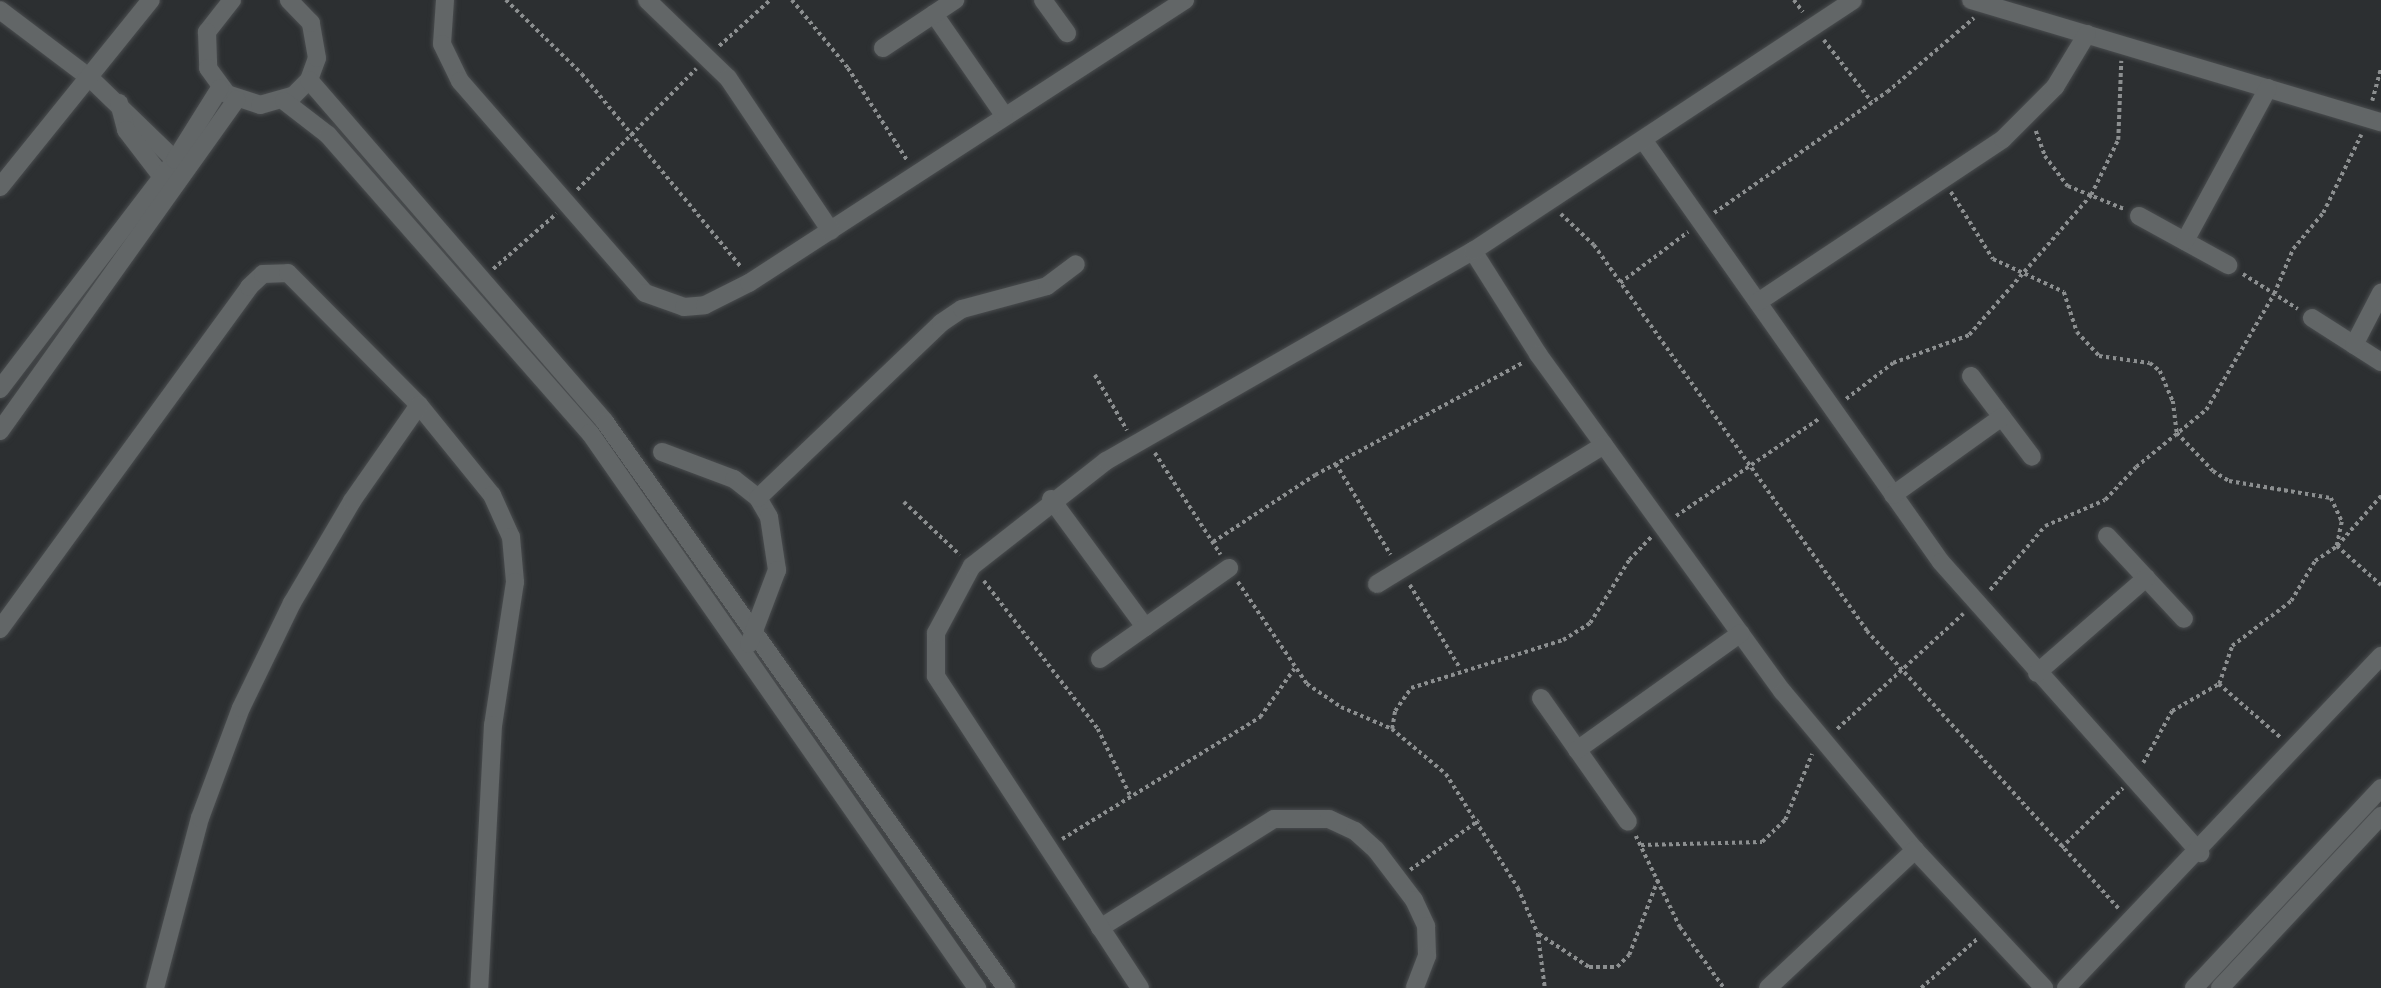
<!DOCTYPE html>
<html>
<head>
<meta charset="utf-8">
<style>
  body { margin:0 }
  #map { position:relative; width:2381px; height:988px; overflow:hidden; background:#2c2f31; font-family:"Source Sans 3",sans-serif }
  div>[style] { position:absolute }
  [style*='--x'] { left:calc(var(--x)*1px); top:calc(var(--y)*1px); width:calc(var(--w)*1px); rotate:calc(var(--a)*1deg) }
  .path>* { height:3.5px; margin-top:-1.75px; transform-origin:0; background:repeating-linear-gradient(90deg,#8c8f90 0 3.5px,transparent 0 7px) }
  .roads { filter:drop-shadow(0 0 2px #4a4d4f) drop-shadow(0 0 2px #4a4d4f) }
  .street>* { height:18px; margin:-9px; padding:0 9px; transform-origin:9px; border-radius:9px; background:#626667 }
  span { translate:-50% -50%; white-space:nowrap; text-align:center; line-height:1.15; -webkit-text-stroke:5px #222627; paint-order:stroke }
</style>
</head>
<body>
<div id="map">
  <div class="path">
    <div style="--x:506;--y:0;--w:106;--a:44.2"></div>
    <div style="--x:582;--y:74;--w:251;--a:50.5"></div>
    <div style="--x:792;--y:0;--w:88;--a:50.5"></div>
    <div style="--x:848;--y:68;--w:109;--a:57.3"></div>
    <div style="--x:1794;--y:0;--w:15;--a:53"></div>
    <div style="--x:1824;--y:40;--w:78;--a:52.3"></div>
    <div style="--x:719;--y:46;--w:69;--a:-42"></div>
    <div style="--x:2372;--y:101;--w:34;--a:-75"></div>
    <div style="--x:2036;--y:131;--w:27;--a:70"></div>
    <div style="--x:2045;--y:156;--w:38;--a:53"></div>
    <div style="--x:2068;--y:186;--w:61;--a:22.3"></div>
    <div style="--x:577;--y:190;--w:170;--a:-45.5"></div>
    <div style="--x:1951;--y:192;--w:79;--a:57.9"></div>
    <div style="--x:1993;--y:259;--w:78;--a:24.9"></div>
    <div style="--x:2064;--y:292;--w:42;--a:72"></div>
    <div style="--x:2077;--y:332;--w:33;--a:47"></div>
    <div style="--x:2099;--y:356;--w:51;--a:7.8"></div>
    <div style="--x:2150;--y:363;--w:13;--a:39"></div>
    <div style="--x:2160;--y:371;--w:33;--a:67"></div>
    <div style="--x:2173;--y:401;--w:32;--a:83"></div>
    <div style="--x:2177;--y:433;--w:52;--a:46.5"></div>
    <div style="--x:2213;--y:471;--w:19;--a:32"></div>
    <div style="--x:2229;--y:481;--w:103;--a:9.5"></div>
    <div style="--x:2331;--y:498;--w:26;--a:65"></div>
    <div style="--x:2342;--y:522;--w:25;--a:102"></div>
    <div style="--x:2337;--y:546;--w:59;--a:41.6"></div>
    <div style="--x:1714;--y:213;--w:211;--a:-35"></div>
    <div style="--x:1887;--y:92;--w:114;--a:-40.4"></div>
    <div style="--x:1561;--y:214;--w:45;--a:43.2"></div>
    <div style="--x:1594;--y:245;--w:473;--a:54.7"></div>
    <div style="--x:1867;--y:631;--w:377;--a:47.8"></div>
    <div style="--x:493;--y:269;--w:84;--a:-41.1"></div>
    <div style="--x:2243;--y:274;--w:65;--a:32.5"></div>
    <div style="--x:1620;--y:283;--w:85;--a:-36.9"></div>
    <div style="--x:1095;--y:375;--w:64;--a:59.8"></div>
    <div style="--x:1846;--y:399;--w:59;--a:-37.5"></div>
    <div style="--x:1893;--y:363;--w:81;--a:-20.2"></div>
    <div style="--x:1969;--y:335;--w:186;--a:-48.9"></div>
    <div style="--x:2091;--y:195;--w:61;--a:-63.9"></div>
    <div style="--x:2118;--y:140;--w:79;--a:-87.8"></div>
    <div style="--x:1155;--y:453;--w:121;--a:57.1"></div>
    <div style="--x:1336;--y:464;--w:106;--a:58.9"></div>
    <div style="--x:904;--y:502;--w:77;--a:43.4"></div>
    <div style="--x:1676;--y:516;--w:174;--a:-34.2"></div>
    <div style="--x:1213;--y:542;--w:122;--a:-33.3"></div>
    <div style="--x:1315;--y:475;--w:235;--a:-28.4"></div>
    <div style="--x:984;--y:581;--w:187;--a:52.4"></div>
    <div style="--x:1098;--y:729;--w:73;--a:64.1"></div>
    <div style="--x:1238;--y:582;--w:123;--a:55.9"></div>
    <div style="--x:1307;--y:684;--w:41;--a:34.1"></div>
    <div style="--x:1341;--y:707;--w:56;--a:23.3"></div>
    <div style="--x:1392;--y:729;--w:70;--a:39.8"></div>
    <div style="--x:1446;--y:774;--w:135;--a:57.7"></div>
    <div style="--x:1518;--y:888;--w:50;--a:66.5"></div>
    <div style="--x:1538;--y:934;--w:54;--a:82.6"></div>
    <div style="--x:1410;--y:585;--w:97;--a:58.9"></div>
    <div style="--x:1990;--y:590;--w:84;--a:-49.3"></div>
    <div style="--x:2045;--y:526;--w:65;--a:-23.4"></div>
    <div style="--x:2105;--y:500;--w:45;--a:-46.8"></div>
    <div style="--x:2136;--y:467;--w:90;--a:-39.2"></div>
    <div style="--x:2206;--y:410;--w:134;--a:-59.6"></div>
    <div style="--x:2274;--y:294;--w:49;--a:-67.1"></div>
    <div style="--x:2293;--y:249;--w:47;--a:-50.2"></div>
    <div style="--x:2323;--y:213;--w:87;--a:-64"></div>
    <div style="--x:2219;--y:684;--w:81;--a:41"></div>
    <div style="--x:1392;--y:729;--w:18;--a:-81"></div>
    <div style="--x:1395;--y:711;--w:28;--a:-55"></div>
    <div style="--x:1411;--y:688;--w:159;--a:-17.5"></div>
    <div style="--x:1563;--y:640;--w:32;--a:-32"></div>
    <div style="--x:1590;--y:623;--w:74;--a:-58.2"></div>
    <div style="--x:1629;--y:560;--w:32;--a:-46"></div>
    <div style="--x:1837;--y:729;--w:171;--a:-42.4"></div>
    <div style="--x:2143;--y:763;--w:60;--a:-60.9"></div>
    <div style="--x:2172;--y:711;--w:54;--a:-29.9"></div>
    <div style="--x:2219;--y:684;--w:40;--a:-71.1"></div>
    <div style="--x:2232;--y:646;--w:74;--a:-37.3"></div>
    <div style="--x:2291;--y:601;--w:47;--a:-59"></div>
    <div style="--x:2315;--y:561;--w:27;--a:-34"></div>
    <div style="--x:2337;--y:546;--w:67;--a:-48.7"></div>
    <div style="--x:1636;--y:836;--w:101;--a:64.2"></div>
    <div style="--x:1680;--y:927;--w:75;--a:54.2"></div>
    <div style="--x:1062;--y:839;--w:233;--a:-31.6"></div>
    <div style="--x:1260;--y:717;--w:59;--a:-54.7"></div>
    <div style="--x:1641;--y:845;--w:121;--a:-1.4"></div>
    <div style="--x:1762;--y:842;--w:32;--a:-44"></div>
    <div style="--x:1785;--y:820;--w:71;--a:-67.8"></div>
    <div style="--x:2061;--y:848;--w:86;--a:-44.1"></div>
    <div style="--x:1410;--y:870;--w:85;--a:-35.9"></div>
    <div style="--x:1539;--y:934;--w:60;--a:33.4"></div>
    <div style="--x:1589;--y:967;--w:28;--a:0"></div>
    <div style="--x:1617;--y:967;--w:17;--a:-45"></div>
    <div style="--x:1629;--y:955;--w:81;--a:-69.1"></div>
    <div style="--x:1921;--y:988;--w:74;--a:-41.2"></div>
  </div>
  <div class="roads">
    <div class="street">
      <div style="--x:232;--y:0;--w:41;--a:128"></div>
      <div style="--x:207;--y:32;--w:36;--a:88"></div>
      <div style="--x:208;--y:68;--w:32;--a:54"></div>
      <div style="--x:227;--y:94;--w:35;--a:18"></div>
      <div style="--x:260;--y:105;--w:35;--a:-16"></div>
      <div style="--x:294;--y:95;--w:21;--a:-45"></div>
      <div style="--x:309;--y:80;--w:23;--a:-70"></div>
      <div style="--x:317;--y:58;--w:36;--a:-100"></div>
      <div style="--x:311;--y:23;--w:32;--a:-134"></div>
      <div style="--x:445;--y:0;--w:44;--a:93.9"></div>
      <div style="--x:442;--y:44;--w:41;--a:64.1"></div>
      <div style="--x:460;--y:81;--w:281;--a:48.9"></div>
      <div style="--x:645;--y:293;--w:41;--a:19.7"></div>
      <div style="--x:684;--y:307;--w:21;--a:-5"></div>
      <div style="--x:705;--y:305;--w:49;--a:-26.6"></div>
      <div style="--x:749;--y:283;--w:520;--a:-32.99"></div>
      <div style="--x:647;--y:0;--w:112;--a:43.9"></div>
      <div style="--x:728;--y:78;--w:184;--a:56.1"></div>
      <div style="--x:1043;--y:0;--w:41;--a:54"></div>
      <div style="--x:1971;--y:0;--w:428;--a:16.6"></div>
      <div style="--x:0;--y:10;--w:113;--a:37.1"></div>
      <div style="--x:90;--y:78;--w:118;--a:44"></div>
      <div style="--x:934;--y:14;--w:123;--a:55.3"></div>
      <div style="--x:883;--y:48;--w:87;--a:-33.7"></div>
      <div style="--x:309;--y:80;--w:452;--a:49.1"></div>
      <div style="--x:605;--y:422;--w:694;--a:54.68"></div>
      <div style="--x:284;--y:101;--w:56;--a:37.7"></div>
      <div style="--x:328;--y:135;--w:397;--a:48.7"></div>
      <div style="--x:590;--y:433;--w:677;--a:55.11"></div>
      <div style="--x:119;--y:103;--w:28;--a:75"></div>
      <div style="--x:126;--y:130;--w:59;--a:52.5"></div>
      <div style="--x:1644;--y:141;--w:515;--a:54.8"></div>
      <div style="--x:1941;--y:562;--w:390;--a:48.3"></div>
      <div style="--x:0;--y:187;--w:240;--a:-51.1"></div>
      <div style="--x:2139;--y:216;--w:102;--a:28.8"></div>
      <div style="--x:2185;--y:241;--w:174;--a:-61.5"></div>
      <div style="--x:1473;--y:251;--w:122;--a:57.7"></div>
      <div style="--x:1538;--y:354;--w:417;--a:54.1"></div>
      <div style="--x:1783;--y:692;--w:206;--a:50.1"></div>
      <div style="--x:1915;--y:850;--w:189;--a:46.9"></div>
      <div style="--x:1758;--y:302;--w:294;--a:-33.6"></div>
      <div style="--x:2003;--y:139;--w:74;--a:-45"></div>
      <div style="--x:2055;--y:87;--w:62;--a:-58.9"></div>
      <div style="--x:2312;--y:318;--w:82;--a:32.5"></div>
      <div style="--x:2354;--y:345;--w:59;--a:-62.6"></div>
      <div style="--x:1971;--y:376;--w:101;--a:53"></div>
      <div style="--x:0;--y:389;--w:288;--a:-52.6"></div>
      <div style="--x:175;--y:160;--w:85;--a:-58"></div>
      <div style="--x:0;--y:431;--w:407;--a:-54.5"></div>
      <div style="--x:662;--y:452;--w:77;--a:20.6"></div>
      <div style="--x:734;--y:479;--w:31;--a:38"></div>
      <div style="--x:758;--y:498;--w:22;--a:60"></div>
      <div style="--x:769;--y:517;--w:54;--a:81.4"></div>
      <div style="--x:777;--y:570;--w:79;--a:110.7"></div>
      <div style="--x:1893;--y:495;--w:134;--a:-35.6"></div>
      <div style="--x:758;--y:498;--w:253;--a:-43.7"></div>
      <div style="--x:941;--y:323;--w:25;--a:-34"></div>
      <div style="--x:962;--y:309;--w:88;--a:-15.1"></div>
      <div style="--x:1047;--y:286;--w:36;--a:-37"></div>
      <div style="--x:1051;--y:499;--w:159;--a:53.7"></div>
      <div style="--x:2107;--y:536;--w:113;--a:47.1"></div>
      <div style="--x:1377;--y:584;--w:266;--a:-31.5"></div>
      <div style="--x:0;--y:629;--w:423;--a:-53.9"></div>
      <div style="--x:249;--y:287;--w:19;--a:-43"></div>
      <div style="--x:263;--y:274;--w:25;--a:-2"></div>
      <div style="--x:288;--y:273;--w:186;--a:45.2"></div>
      <div style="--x:419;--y:405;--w:116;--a:51"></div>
      <div style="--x:492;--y:495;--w:46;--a:65.7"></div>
      <div style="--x:511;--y:537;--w:45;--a:84.9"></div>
      <div style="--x:515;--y:582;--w:145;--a:98.7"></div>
      <div style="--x:493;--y:725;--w:263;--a:93"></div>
      <div style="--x:1100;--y:659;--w:158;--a:-35.2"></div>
      <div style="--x:2037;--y:673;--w:145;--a:-41.1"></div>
      <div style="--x:1541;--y:698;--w:151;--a:54.9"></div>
      <div style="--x:1577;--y:750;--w:201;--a:-35.5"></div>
      <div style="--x:1100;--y:928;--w:205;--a:-32.1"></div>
      <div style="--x:1274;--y:819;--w:55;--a:0"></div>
      <div style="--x:1329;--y:819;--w:29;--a:25"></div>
      <div style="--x:1355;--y:831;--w:28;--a:42"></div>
      <div style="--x:1376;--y:850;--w:63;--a:52.8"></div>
      <div style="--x:1414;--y:900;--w:29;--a:65"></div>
      <div style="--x:1426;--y:926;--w:30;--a:88"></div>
      <div style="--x:1427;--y:956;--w:34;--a:111"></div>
      <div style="--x:155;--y:988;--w:176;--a:-75.2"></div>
      <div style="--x:200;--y:818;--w:117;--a:-69.6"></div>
      <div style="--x:241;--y:708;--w:117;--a:-64.1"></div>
      <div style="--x:292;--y:603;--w:118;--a:-59.5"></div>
      <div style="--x:352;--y:501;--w:117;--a:-55.1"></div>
      <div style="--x:1140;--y:988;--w:373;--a:-123.2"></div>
      <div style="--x:936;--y:676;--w:43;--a:-90"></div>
      <div style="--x:936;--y:633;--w:76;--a:-61.8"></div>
      <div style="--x:972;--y:566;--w:170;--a:-38.1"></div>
      <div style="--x:1106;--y:461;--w:423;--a:-29.8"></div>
      <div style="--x:1473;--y:251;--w:455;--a:-33.4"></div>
      <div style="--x:1768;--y:988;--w:202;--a:-43.2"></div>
      <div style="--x:2066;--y:988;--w:458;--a:-46.5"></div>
      <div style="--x:2194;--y:988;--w:274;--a:-46.9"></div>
      <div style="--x:2220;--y:988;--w:236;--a:-46.9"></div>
    </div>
  </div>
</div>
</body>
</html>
